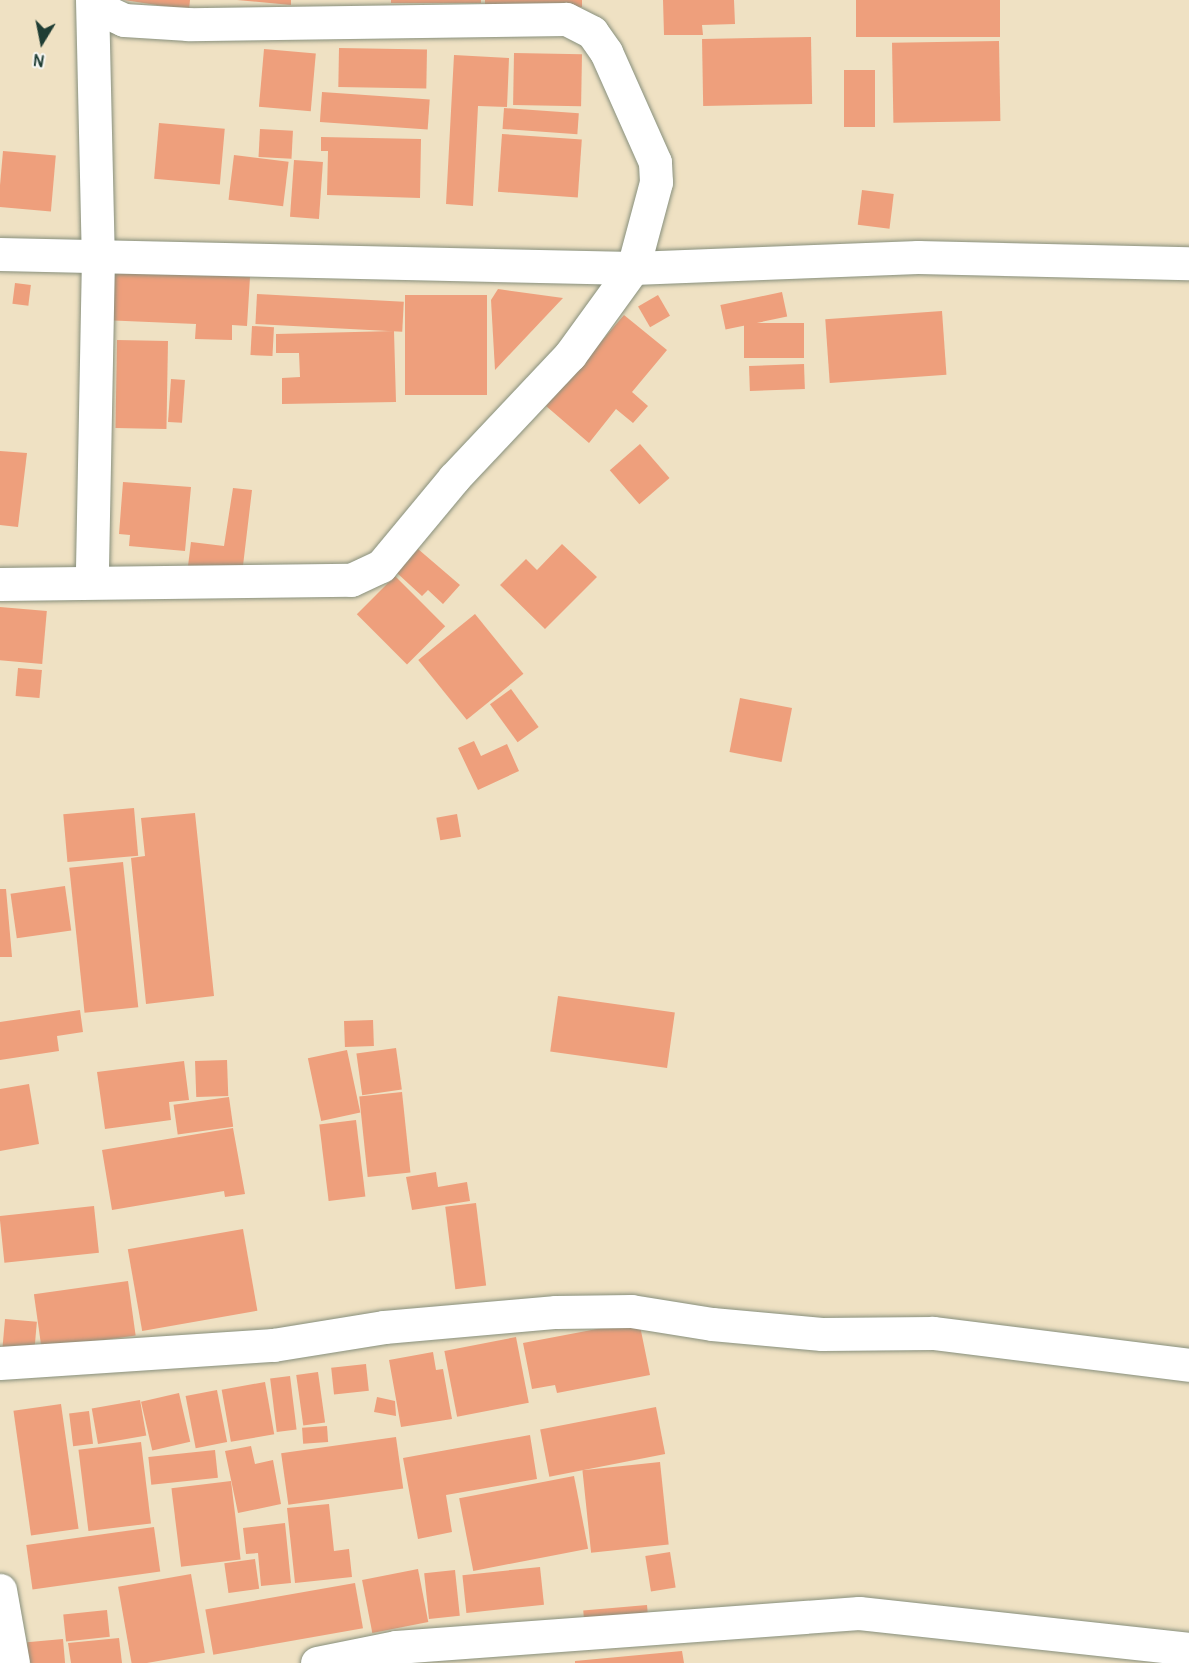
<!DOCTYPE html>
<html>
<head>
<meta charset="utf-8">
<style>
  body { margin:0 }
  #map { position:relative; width:1189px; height:1663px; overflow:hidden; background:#efe1c3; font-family:Pangolin,sans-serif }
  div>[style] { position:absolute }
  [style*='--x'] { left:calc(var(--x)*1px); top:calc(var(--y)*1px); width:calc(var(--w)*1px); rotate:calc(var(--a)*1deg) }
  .building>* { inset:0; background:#ee9f7c; transform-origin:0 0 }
  .roads { filter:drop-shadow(0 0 2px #878f7c) drop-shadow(0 0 2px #878f7c) }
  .minor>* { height:33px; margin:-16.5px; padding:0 16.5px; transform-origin:16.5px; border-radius:16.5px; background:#fff }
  span { translate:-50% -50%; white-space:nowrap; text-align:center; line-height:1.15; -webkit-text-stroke:5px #f6f6f2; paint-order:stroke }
  .north { position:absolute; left:12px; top:12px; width:60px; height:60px; -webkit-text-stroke:4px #f6f6f2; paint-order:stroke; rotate:190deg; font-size:16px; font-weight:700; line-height:24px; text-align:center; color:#1f3d34 }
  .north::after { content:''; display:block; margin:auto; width:21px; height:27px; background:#1f3d34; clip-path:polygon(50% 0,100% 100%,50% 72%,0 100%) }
</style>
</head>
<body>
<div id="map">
  <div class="building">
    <div style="clip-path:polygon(124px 0,190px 0,189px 10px)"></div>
    <div style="clip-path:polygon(237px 0,291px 0,291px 5px)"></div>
    <div style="left:391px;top:0;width:90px;height:3px"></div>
    <div style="clip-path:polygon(485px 0,582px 0,582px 7px,485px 5px)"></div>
    <div style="clip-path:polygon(663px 0,734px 0,735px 24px,702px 25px,703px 35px,664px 35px)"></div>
    <div style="left:856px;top:0;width:144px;height:37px"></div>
    <div style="left:811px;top:37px;width:67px;height:109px;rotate:89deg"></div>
    <div style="left:999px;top:41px;width:80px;height:107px;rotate:89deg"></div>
    <div style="left:339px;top:48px;width:88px;height:39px;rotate:1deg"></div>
    <div style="left:264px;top:49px;width:52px;height:58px;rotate:5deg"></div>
    <div style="left:514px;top:53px;width:68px;height:52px;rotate:1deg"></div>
    <div style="clip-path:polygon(454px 55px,509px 58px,507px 107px,478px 106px,473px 206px,446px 204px)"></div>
    <div style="left:844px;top:70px;width:31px;height:57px"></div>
    <div style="left:322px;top:92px;width:108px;height:30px;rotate:4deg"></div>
    <div style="left:504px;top:108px;width:75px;height:21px;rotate:4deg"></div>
    <div style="left:159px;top:123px;width:66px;height:56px;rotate:5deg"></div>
    <div style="left:260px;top:129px;width:33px;height:28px;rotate:3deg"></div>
    <div style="left:502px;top:134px;width:80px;height:58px;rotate:4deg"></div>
    <div style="clip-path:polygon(321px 137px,421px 139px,420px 198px,327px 195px,328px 151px,321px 151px)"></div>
    <div style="left:3px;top:151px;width:53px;height:56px;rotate:5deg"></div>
    <div style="left:234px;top:155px;width:55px;height:45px;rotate:7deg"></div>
    <div style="left:294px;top:160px;width:29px;height:57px;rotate:4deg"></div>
    <div style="left:862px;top:190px;width:32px;height:35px;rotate:7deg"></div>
    <div style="clip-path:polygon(104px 272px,250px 277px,247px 326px,232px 325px,232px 340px,195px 339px,196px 324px,102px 320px)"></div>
    <div style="left:15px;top:283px;width:16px;height:21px;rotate:7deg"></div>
    <div style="clip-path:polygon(498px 289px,563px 298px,495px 370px,491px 300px)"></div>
    <div style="left:782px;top:292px;width:25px;height:63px;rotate:78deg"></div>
    <div style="left:257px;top:294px;width:147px;height:30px;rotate:3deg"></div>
    <div style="left:487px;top:295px;width:100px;height:82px;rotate:90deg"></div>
    <div style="left:658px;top:295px;width:24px;height:23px;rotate:60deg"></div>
    <div style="left:942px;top:311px;width:64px;height:117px;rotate:86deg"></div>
    <div style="clip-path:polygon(624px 315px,667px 350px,632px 392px,648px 406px,633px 423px,616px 409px,589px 443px,546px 406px)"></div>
    <div style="left:804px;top:323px;width:35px;height:60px;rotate:90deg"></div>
    <div style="left:252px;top:326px;width:22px;height:29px;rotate:3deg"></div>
    <div style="clip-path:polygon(394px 331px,396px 402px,282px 404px,282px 378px,300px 377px,299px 353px,276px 353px,276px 334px)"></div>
    <div style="left:117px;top:340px;width:51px;height:88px;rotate:1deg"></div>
    <div style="left:804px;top:364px;width:25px;height:55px;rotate:88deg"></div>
    <div style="left:171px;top:379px;width:14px;height:43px;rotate:4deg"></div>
    <div style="left:640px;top:444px;width:45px;height:40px;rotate:49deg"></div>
    <div style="clip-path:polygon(0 451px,27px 453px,18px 527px,0 525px)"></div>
    <div style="clip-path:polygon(123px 482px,191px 487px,185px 551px,129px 546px,130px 535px,119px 534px)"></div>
    <div style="clip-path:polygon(233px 488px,252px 490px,242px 574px,188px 566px,191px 542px,224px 546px)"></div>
    <div style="clip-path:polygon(562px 544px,597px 577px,545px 629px,500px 585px,526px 559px,537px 570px)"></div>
    <div style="clip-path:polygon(418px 549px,460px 585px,443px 604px,428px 590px,422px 596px,397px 573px)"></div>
    <div style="left:395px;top:576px;width:71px;height:54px;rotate:45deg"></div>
    <div style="left:0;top:607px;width:47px;height:53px;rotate:5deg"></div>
    <div style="left:475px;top:614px;width:77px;height:73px;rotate:51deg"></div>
    <div style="left:18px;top:668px;width:24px;height:28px;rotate:5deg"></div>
    <div style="left:511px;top:689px;width:47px;height:26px;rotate:54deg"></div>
    <div style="left:740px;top:698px;width:53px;height:55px;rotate:11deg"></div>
    <div style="clip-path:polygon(474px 741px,481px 756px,507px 744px,519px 771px,478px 790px,458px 748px)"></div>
    <div style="left:134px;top:808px;width:48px;height:71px;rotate:85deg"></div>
    <div style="clip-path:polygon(195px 813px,214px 996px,146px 1004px,131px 858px,145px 856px,141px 818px)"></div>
    <div style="left:457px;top:814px;width:23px;height:21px;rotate:80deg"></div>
    <div style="left:123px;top:862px;width:146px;height:54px;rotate:84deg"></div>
    <div style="left:65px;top:886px;width:45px;height:55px;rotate:82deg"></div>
    <div style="clip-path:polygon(0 889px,6px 889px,12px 957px,0 957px)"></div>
    <div style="left:558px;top:996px;width:118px;height:56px;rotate:8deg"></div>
    <div style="clip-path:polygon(80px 1010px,83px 1032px,57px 1036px,59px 1051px,0 1060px,0 1022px)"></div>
    <div style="left:373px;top:1020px;width:26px;height:29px;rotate:88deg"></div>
    <div style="left:396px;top:1048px;width:42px;height:40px;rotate:82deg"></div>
    <div style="left:347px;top:1050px;width:64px;height:40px;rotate:78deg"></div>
    <div style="left:227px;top:1060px;width:36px;height:32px;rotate:88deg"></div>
    <div style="clip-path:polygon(184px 1061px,189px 1100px,169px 1102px,171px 1120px,105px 1129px,97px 1072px)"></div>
    <div style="clip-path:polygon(29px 1084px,39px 1144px,0 1151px,0 1089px)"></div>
    <div style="left:402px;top:1092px;width:81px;height:43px;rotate:84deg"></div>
    <div style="left:229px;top:1097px;width:30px;height:56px;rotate:82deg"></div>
    <div style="left:356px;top:1120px;width:77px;height:37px;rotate:83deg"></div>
    <div style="clip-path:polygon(233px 1128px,245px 1194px,225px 1197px,224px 1191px,112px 1210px,102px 1150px)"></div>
    <div style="clip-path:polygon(436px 1172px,438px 1187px,467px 1182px,470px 1201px,412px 1210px,406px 1177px)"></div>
    <div style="left:476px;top:1203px;width:83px;height:31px;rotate:83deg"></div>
    <div style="left:94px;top:1206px;width:47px;height:95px;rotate:84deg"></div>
    <div style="left:243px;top:1229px;width:83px;height:117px;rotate:80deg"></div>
    <div style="left:128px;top:1281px;width:55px;height:95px;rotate:82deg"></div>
    <div style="left:5px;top:1319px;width:32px;height:29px;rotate:5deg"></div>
    <div style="clip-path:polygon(639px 1321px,650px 1375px,557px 1393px,555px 1385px,532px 1389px,523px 1343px)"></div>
    <div style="left:516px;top:1337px;width:67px;height:73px;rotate:79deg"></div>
    <div style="clip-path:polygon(433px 1352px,436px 1370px,443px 1369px,452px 1419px,401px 1427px,389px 1360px)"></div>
    <div style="left:366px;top:1364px;width:27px;height:35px;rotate:84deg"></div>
    <div style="left:318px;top:1372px;width:51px;height:22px;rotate:82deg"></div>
    <div style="left:290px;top:1376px;width:54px;height:20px;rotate:83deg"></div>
    <div style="left:265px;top:1382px;width:53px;height:44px;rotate:80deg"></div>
    <div style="left:217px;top:1390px;width:53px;height:32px;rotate:79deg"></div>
    <div style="left:179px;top:1393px;width:50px;height:39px;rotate:77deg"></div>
    <div style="clip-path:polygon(377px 1397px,395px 1401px,396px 1416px,374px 1412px)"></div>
    <div style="left:140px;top:1400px;width:36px;height:49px;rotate:80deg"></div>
    <div style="left:61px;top:1404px;width:126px;height:48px;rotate:82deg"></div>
    <div style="left:656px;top:1407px;width:48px;height:118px;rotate:79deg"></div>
    <div style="left:89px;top:1411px;width:33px;height:20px;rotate:83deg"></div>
    <div style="left:327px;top:1426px;width:16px;height:25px;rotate:86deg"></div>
    <div style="clip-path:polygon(530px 1435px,537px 1479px,446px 1495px,452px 1532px,418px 1539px,403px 1458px)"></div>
    <div style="left:396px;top:1437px;width:52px;height:116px;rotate:82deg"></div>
    <div style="left:141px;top:1442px;width:82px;height:63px;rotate:83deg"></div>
    <div style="clip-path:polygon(251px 1446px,255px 1464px,273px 1460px,281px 1504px,238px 1513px,225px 1451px)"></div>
    <div style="left:215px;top:1450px;width:28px;height:67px;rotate:84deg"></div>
    <div style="left:660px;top:1462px;width:83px;height:78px;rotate:84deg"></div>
    <div style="left:574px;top:1476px;width:74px;height:117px;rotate:79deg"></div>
    <div style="left:231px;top:1481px;width:79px;height:60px;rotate:83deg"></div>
    <div style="clip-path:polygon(329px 1504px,334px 1551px,349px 1549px,352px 1577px,295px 1583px,287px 1508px)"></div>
    <div style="clip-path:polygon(285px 1523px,291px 1583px,261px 1586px,258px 1553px,246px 1554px,243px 1528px)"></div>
    <div style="left:154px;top:1527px;width:45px;height:129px;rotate:82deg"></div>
    <div style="left:670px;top:1552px;width:36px;height:25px;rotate:81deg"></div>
    <div style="left:255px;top:1559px;width:30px;height:31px;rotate:82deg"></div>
    <div style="left:540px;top:1567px;width:38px;height:78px;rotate:84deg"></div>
    <div style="left:418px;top:1569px;width:54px;height:57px;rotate:79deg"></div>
    <div style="left:455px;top:1570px;width:46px;height:31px;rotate:84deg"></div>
    <div style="left:191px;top:1574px;width:80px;height:74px;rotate:80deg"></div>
    <div style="left:355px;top:1583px;width:46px;height:152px;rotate:80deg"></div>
    <div style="left:647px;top:1605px;width:33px;height:64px;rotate:85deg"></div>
    <div style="left:107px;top:1610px;width:27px;height:44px;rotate:84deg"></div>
    <div style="clip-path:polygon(119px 1638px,122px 1663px,71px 1663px,68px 1643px)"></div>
    <div style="left:63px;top:1639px;width:24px;height:36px;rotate:85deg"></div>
    <div style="clip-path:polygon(682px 1651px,684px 1663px,575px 1663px,575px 1661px)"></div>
  </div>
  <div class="roads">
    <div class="minor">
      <div style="--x:92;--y:0;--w:256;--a:88.7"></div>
      <div style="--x:98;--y:256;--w:326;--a:91.1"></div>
      <div style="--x:0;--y:254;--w:633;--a:1.27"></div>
      <div style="--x:633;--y:268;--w:285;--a:-2.2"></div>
      <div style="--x:918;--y:257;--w:271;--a:1.3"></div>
      <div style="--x:0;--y:584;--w:351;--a:-0.7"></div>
      <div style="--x:351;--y:580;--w:33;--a:-25"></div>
      <div style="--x:381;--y:566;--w:114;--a:-50.3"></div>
      <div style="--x:454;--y:478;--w:169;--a:-46.7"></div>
      <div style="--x:570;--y:355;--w:107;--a:-54.1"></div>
      <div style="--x:633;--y:268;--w:89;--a:-75"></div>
      <div style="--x:656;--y:182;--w:20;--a:-93"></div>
      <div style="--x:655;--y:162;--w:120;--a:-114"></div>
      <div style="--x:606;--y:52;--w:24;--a:-125"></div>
      <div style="--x:592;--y:32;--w:29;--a:-153"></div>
      <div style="--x:566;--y:19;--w:378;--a:179.2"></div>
      <div style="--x:188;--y:24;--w:64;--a:-176.4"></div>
      <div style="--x:124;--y:20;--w:33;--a:-155"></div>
      <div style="--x:0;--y:1363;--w:274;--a:-3.8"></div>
      <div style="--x:273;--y:1345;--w:112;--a:-9.2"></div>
      <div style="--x:384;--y:1327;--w:173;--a:-5"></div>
      <div style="--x:556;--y:1312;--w:75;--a:-0.8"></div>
      <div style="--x:631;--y:1311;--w:82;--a:9.1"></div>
      <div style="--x:712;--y:1324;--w:110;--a:5.2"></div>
      <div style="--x:822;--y:1334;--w:111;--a:-0.5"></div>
      <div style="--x:933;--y:1333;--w:258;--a:7.1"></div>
      <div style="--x:0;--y:1590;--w:74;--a:79.9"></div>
      <div style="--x:317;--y:1663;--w:81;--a:-11.4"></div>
      <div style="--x:396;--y:1647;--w:464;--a:-4.2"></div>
      <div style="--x:859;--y:1613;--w:332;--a:6.2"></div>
    </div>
  </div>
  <div class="north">N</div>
</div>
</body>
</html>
